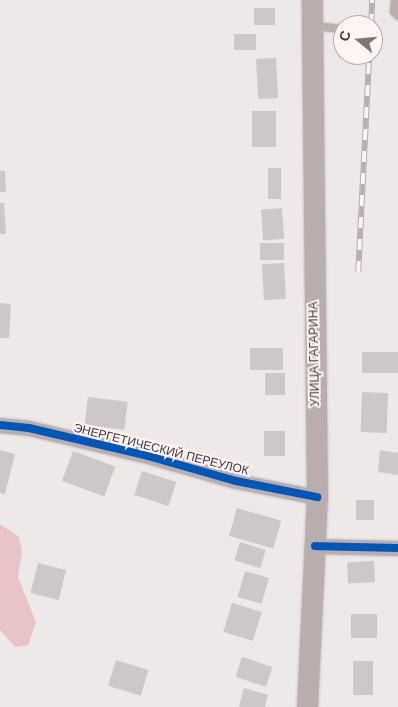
<!DOCTYPE html>
<html>
<head>
<meta charset="utf-8">
<style>
  body { margin:0 }
  #map { position:relative; width:398px; height:707px; overflow:hidden; background:#eee9e9; font-family:Arial,sans-serif }
  div>[style] { position:absolute }
  [style*='--x'] { left:calc(var(--x)*1px); top:calc(var(--y)*1px); width:calc(var(--w)*1px); rotate:calc(var(--a)*1deg) }
  .green>* { inset:0; background:#e9c4c6 }
  .building>* { inset:0; background:#ccc7c8; transform-origin:0 0 }
  .roads { filter:drop-shadow(0 0 1px #cac7c7) drop-shadow(0 0 1px #cac7c7) }
  .service>* { height:8px; margin:-4px; padding:0 4px; transform-origin:4px; border-radius:4px; background:#baaeaf }
  .minor>* { height:15px; margin:-7.5px; padding:0 7.5px; transform-origin:7.5px; border-radius:7.5px; background:#baaeaf }
  .secondary>* { height:21px; margin:-10.5px; padding:0 10.5px; transform-origin:10.5px; border-radius:10.5px; background:#b9adae }
  .rail>* { height:5.5px; margin-top:-2.75px; transform-origin:0; background:repeating-linear-gradient(90deg,#fff4f4 0 11px,#b6aeaf 0 22px); box-sizing:border-box; border-block:1px solid #b6aeaf }
  .cycleway>* { height:8px; margin:-4px; padding:0 4px; transform-origin:4px; border-radius:4px; background:#0057b8 }
  span { translate:-50% -50%; white-space:nowrap; text-align:center; line-height:1.15; -webkit-text-stroke:4px #fff4f4; paint-order:stroke }
  .street-label { font-size:12px; color:#3e393a }
  .north { position:absolute; left:333px; top:15px; width:50px; height:50px; box-sizing:border-box; background:#fff4f4; border:1px solid #b2a9aa; border-radius:50%; rotate:287deg; font-size:14px; font-weight:700; line-height:20px; text-align:center; color:#3e393a }
  .north::after { content:''; display:block; margin:auto; width:18px; height:22px; background:#7c7777; clip-path:polygon(50% 0,100% 100%,50% 72%,0 100%) }
</style>
</head>
<body>
<div id="map">
  <div class="green">
    <div style="clip-path:polygon(0 524px,19px 537px,22px 553px,18px 577px,36px 622px,28px 645px,15px 647px,0 630px)"></div>
  </div>
  <div class="building">
    <div style="left:275px;top:8px;width:17px;height:21px;rotate:90deg"></div>
    <div style="left:234px;top:34px;width:22px;height:16px"></div>
    <div style="left:276px;top:58px;width:40px;height:20px;rotate:87deg"></div>
    <div style="left:252px;top:111px;width:24px;height:36px"></div>
    <div style="left:268px;top:168px;width:13px;height:31px"></div>
    <div style="clip-path:polygon(0 171px,5px 171px,6px 192px,0 192px)"></div>
    <div style="clip-path:polygon(0 203px,4px 203px,6px 234px,0 234px)"></div>
    <div style="left:282px;top:208px;width:31px;height:21px;rotate:86deg"></div>
    <div style="left:284px;top:243px;width:17px;height:24px;rotate:90deg"></div>
    <div style="left:284px;top:263px;width:36px;height:22px;rotate:87deg"></div>
    <div style="clip-path:polygon(0 303px,11px 304px,9px 338px,0 338px)"></div>
    <div style="left:250px;top:348px;width:33px;height:22px"></div>
    <div style="left:362px;top:352px;width:36px;height:21px"></div>
    <div style="left:285px;top:373px;width:22px;height:20px;rotate:90deg"></div>
    <div style="left:362px;top:392px;width:26px;height:40px;rotate:2deg"></div>
    <div style="left:88px;top:397px;width:40px;height:28px;rotate:7deg"></div>
    <div style="left:264px;top:431px;width:21px;height:25px"></div>
    <div style="clip-path:polygon(0 450px,15px 454px,5px 494px,0 493px)"></div>
    <div style="clip-path:polygon(380px 450px,398px 453px,398px 475px,378px 472px)"></div>
    <div style="left:73px;top:451px;width:45px;height:32px;rotate:20deg"></div>
    <div style="left:142px;top:471px;width:36px;height:25px;rotate:18deg"></div>
    <div style="left:356px;top:500px;width:18px;height:20px"></div>
    <div style="left:237px;top:508px;width:46px;height:29px;rotate:16deg"></div>
    <div style="left:240px;top:542px;width:27px;height:19px;rotate:17deg"></div>
    <div style="left:374px;top:561px;width:21px;height:27px;rotate:87deg"></div>
    <div style="left:38px;top:563px;width:29px;height:31px;rotate:14deg"></div>
    <div style="left:245px;top:571px;width:25px;height:27px;rotate:16deg"></div>
    <div style="left:232px;top:603px;width:31px;height:30px;rotate:17deg"></div>
    <div style="left:351px;top:614px;width:26px;height:24px"></div>
    <div style="left:242px;top:657px;width:32px;height:21px;rotate:18deg"></div>
    <div style="left:116px;top:660px;width:34px;height:27px;rotate:17deg"></div>
    <div style="left:353px;top:661px;width:20px;height:34px"></div>
    <div style="clip-path:polygon(244px 688px,268px 695px,265px 707px,239px 707px)"></div>
  </div>
  <div class="roads">
    <div class="service">
      <div style="--x:395;--y:0;--w:12;--a:95"></div>
      <div style="--x:394;--y:12;--w:6;--a:45"></div>
      <div style="--x:314;--y:26;--w:29;--a:6"></div>
    </div>
    <div class="minor">
      <div style="--x:0;--y:425;--w:29;--a:6"></div>
      <div style="--x:29;--y:428;--w:122;--a:13.2"></div>
      <div style="--x:148;--y:456;--w:91;--a:15.9"></div>
      <div style="--x:236;--y:481;--w:83;--a:11.2"></div>
      <div style="--x:315;--y:546;--w:83;--a:1.4"></div>
    </div>
    <div class="secondary">
      <div style="--x:307;--y:707;--w:210;--a:-87.3"></div>
      <div style="--x:317;--y:497;--w:497;--a:-90.6"></div>
    </div>
  </div>
  <div class="rail">
    <div style="--x:371;--y:25;--w:25;--a:-88"></div>
    <div style="--x:358;--y:272;--w:217;--a:-87.1"></div>
  </div>
  <div class="cycleway">
    <div style="--x:0;--y:425;--w:29;--a:6"></div>
    <div style="--x:29;--y:428;--w:122;--a:13.2"></div>
    <div style="--x:148;--y:456;--w:91;--a:15.9"></div>
    <div style="--x:236;--y:481;--w:83;--a:11.2"></div>
    <div style="--x:315;--y:546;--w:83;--a:1.4"></div>
  </div>
  <div class="street-label">
    <span style="left:315px;top:354px;rotate:-91deg">УЛИЦА ГАГАРИНА</span>
    <span style="left:161px;top:450px;rotate:14deg">ЭНЕРГЕТИЧЕСКИЙ ПЕРЕУЛОК</span>
  </div>
  <div class="north">С</div>
</div>
</body>
</html>
